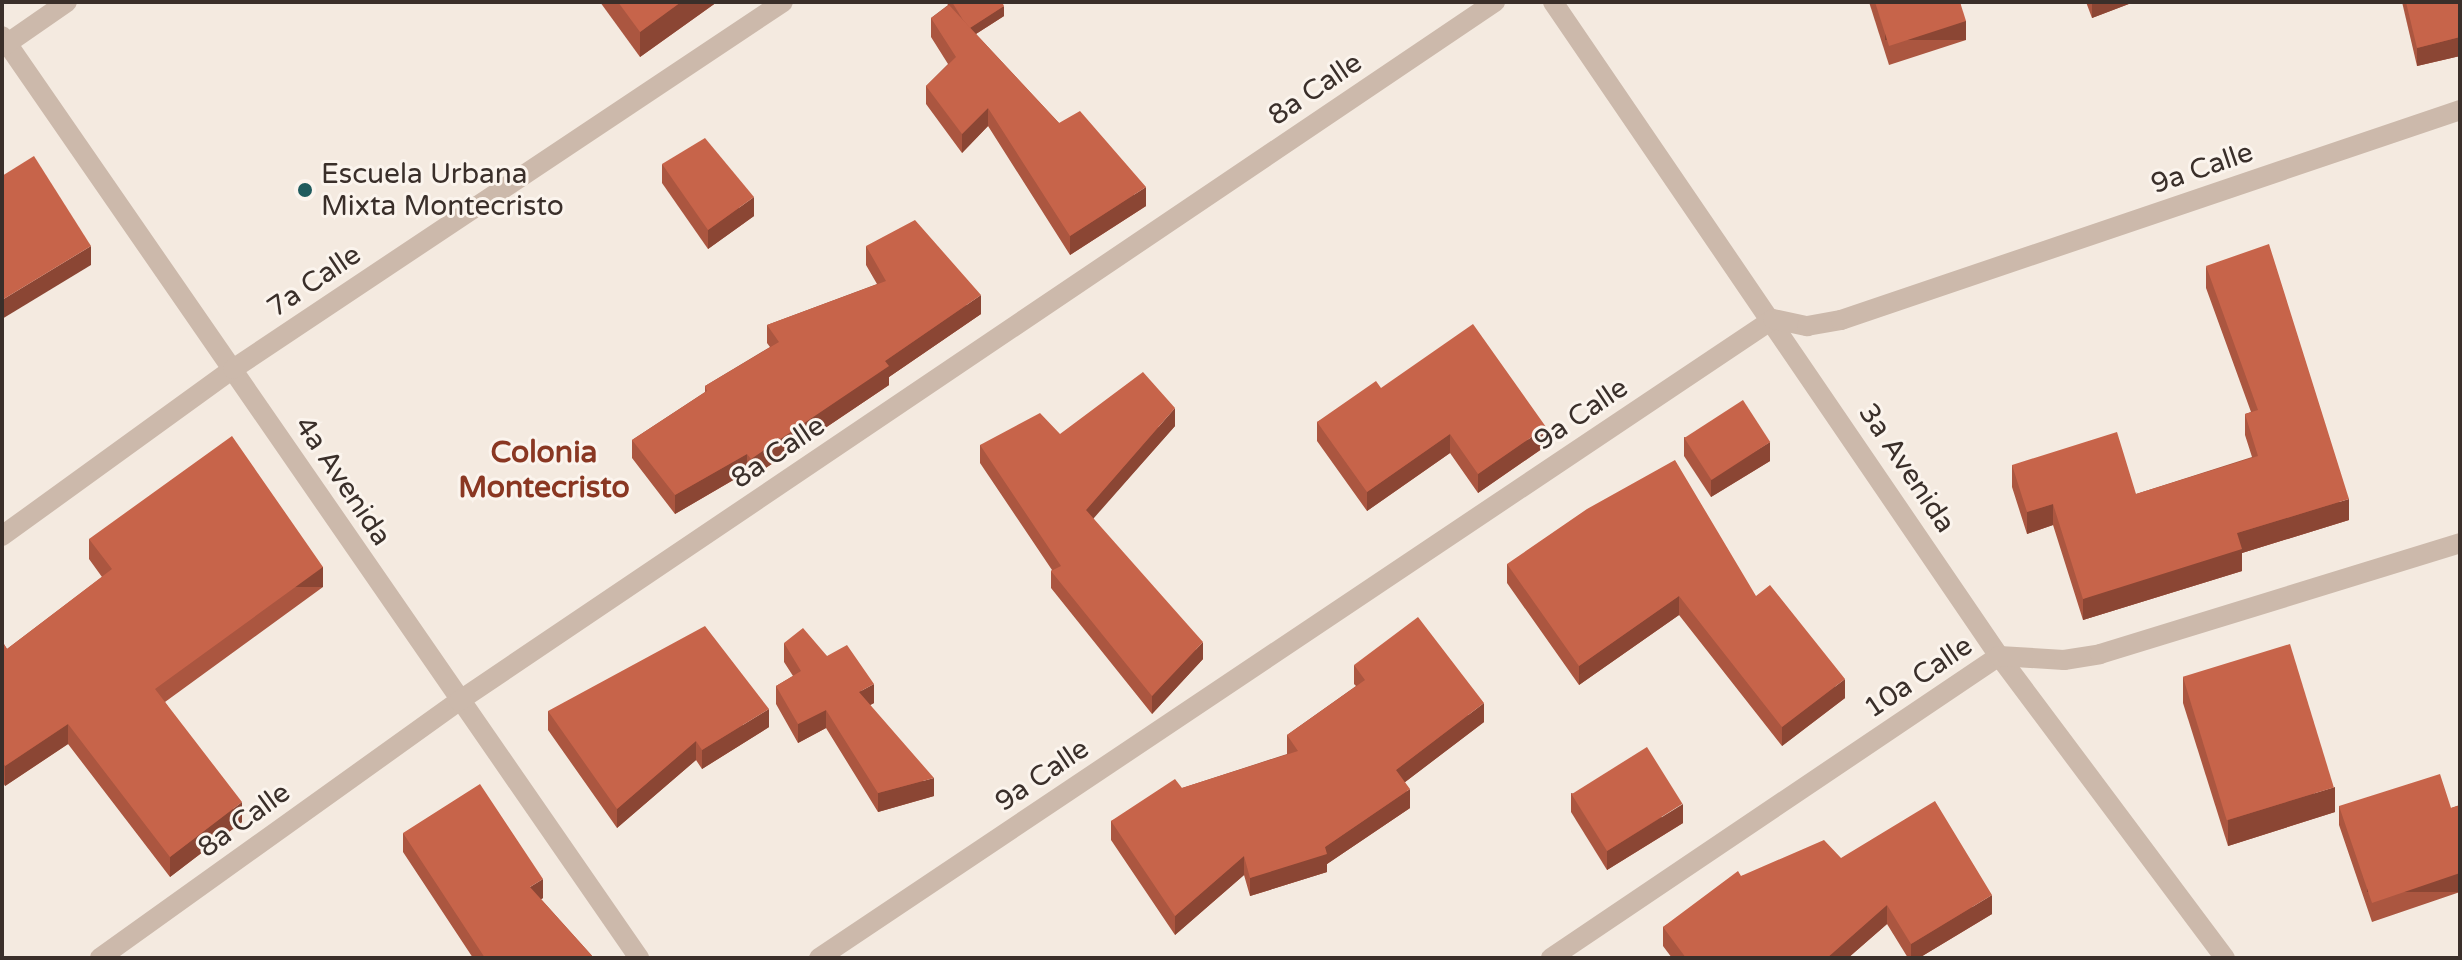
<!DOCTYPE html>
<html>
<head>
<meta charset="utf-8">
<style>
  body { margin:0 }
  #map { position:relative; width:2462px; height:960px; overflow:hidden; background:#f4eae0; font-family:"Varela Round",sans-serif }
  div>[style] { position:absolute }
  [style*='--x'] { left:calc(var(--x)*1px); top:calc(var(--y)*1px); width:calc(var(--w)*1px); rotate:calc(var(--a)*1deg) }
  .minor>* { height:20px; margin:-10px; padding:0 10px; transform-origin:10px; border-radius:10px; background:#ccb9ab }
  .wall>* { inset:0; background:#ab5640 }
  .shaded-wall>* { inset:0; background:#8b4634; transform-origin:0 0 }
  .building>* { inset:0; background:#c7644a; transform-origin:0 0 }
  .dots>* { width:22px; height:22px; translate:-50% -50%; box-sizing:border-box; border:4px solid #fbf4ed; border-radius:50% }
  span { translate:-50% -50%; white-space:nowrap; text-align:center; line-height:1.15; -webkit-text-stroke:6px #fbf4ed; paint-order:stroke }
  .street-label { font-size:28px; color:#3a2f2a }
  .poi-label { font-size:28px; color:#3a2f2a }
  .left { translate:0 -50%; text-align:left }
  .neighbourhood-label { font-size:30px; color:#8a3722; font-weight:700 }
  .frame { position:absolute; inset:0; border:4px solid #3a2f2a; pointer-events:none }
</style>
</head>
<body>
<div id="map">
  <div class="minor">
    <div style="--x:1553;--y:2;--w:792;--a:55.71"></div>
    <div style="--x:1999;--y:656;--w:377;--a:53.2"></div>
    <div style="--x:2;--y:36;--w:1121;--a:55.36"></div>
    <div style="--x:2;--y:47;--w:79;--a:-34.7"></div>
    <div style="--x:2;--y:536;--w:285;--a:-35.9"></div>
    <div style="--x:233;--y:369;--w:661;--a:-33.71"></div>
    <div style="--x:100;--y:958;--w:442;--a:-35.6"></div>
    <div style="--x:459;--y:701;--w:1250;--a:-34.01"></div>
    <div style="--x:819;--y:958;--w:1148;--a:-33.81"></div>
    <div style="--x:1773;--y:319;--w:35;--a:12"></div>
    <div style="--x:1807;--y:326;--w:35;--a:-10"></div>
    <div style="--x:1841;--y:320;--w:654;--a:-18.74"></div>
    <div style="--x:1551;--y:958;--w:540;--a:-33.98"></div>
    <div style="--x:1999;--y:656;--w:65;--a:3.5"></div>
    <div style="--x:2064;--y:660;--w:36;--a:-9"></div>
    <div style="--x:2100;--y:654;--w:377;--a:-17.1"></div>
  </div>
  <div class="wall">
    <div style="clip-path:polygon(600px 2px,717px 2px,640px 57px)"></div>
    <div style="clip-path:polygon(946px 2px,1002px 2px,1004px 16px,976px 34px,1059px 123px,1146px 206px,1070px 255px,988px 126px,962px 153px,926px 104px,926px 86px,948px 64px,931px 37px,931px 18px,948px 5px)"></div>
    <div style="clip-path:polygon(1869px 2px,1960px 2px,1966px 40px,1889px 65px)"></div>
    <div style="clip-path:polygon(2086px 2px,2134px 2px,2092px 18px)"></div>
    <div style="clip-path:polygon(2402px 2px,2460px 2px,2460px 56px,2417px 66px)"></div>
    <div style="clip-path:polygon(662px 164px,754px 216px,708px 249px,662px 183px)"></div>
    <div style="clip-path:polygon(866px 246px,981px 314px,889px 377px,889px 385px,751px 478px,747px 472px,675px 514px,632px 458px,632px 440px,705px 392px,705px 386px,770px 347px,767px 343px,767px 325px,877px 284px,866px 265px)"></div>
    <div style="clip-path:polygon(2206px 266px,2349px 520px,2242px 553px,2242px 571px,2083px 620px,2053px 525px,2027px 534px,2012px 487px,2012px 465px,2136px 494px,2252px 457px,2245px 435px,2245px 414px,2251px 412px,2206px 288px)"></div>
    <div style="clip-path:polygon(1381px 388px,1546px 446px,1478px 493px,1450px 453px,1367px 511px,1317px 441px,1317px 422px)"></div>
    <div style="clip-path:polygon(1175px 426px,1093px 518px,1203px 659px,1152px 714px,1051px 588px,1051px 571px,1052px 570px,980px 463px,980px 445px,1060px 434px)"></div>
    <div style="clip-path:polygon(1684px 437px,1770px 461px,1711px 497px,1684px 456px)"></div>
    <div style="clip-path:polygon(89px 539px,323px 587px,165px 702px,242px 822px,170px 877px,68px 744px,5px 786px,2px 781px,2px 641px,7px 649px,102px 577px,89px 559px)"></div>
    <div style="clip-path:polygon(1507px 564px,1756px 596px,1845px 698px,1782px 746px,1679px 615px,1579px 685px,1507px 583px)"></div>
    <div style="clip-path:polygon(784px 643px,827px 656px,874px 703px,870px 705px,934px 796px,878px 812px,826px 728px,798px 743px,776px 704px,776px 686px,793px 676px,784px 662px)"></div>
    <div style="clip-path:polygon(1354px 665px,1484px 722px,1405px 782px,1410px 808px,1327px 864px,1327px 872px,1250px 896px,1244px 875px,1175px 935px,1111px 840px,1111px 821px,1182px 788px,1287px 754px,1287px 735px,1356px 686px,1354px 684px)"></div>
    <div style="clip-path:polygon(2183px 677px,2335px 812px,2228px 846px,2183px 703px)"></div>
    <div style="clip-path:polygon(548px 711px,769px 727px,702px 769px,696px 760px,617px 828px,548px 730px)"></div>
    <div style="clip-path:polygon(1571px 793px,1683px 823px,1607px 870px,1571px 812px)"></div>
    <div style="clip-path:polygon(2460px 805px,2460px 892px,2372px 922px,2339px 825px,2339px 806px,2451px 808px)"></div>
    <div style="clip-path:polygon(403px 833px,543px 898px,541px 899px,594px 958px,473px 958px,403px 852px)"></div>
    <div style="clip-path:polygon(1841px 858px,1992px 914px,1919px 958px,1908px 958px,1887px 924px,1848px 958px,1672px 958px,1663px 946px,1663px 927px,1741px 876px)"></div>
  </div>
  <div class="shaded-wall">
    <div style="clip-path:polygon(681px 2px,717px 2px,640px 57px,640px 32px)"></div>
    <div style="clip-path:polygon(2092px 2px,2134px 2px,2092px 18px)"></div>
    <div style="clip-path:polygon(1004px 6px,1004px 16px,968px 39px,968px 29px)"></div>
    <div style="left:1966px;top:21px;width:19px;height:81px;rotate:90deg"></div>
    <div style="clip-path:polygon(2460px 37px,2460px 56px,2417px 66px,2417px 48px)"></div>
    <div style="clip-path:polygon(988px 108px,988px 126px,962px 153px,962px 134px)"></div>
    <div style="clip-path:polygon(1146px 187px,1146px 206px,1070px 255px,1070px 236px)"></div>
    <div style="clip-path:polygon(754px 197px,754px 216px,708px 249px,708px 230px)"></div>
    <div style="clip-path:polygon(91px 246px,91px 265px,2px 319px,2px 300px)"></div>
    <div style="clip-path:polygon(981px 295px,981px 314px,889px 377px,889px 385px,751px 478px,751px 459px,885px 361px)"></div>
    <div style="clip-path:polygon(1175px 408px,1175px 426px,1086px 527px,1086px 510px)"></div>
    <div style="clip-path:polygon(1546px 427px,1546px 446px,1478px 493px,1478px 474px)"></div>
    <div style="clip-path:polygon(1450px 434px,1450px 453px,1367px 511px,1367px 492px)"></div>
    <div style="clip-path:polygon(1770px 442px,1770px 461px,1711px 497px,1711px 478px)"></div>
    <div style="clip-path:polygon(747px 454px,747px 472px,675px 514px,675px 495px)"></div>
    <div style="clip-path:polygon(2349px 499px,2349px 520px,2242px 553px,2242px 571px,2083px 620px,2083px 599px,2237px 533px)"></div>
    <div style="clip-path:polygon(2053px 504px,2053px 525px,2027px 534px,2027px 512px)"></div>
    <div style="left:323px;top:567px;width:20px;height:208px;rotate:90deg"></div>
    <div style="clip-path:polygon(1679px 596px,1679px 615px,1579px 685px,1579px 666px)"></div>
    <div style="clip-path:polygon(1203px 642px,1203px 659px,1152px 714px,1152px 696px)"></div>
    <div style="clip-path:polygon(1845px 679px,1845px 698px,1782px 746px,1782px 727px)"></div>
    <div style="clip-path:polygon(874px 684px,874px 703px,859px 711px,859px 692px)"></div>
    <div style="clip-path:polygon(1484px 703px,1484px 722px,1396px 789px,1396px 770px)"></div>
    <div style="clip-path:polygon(769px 709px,769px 727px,702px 769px,702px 750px)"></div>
    <div style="clip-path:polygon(826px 710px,826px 728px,798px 743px,798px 724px)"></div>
    <div style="clip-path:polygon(68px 724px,68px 744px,5px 786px,5px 766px)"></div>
    <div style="clip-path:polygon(696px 741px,696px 760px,617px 828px,617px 809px)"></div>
    <div style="clip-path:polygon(934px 778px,934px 796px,878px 812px,878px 793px)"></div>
    <div style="clip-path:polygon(2335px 787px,2335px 812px,2228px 846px,2228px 820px)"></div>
    <div style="clip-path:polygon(1410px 789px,1410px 808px,1327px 864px,1327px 872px,1250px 896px,1250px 878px,1325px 847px)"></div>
    <div style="clip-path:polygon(242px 802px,242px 822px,170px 877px,170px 857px)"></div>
    <div style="clip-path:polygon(1683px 804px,1683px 823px,1607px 870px,1607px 851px)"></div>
    <div style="clip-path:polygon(1244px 856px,1244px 875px,1175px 935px,1175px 916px)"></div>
    <div style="left:2460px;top:873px;width:19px;height:93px;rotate:90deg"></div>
    <div style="clip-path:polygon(543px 879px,543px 898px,530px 906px,530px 887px)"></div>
    <div style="clip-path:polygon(1992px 895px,1992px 914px,1919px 958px,1911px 958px,1911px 944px)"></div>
    <div style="clip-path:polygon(1887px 905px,1887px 924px,1848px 958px,1827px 958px)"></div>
  </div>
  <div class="building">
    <div style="clip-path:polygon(618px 2px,681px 2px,640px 32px)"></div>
    <div style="clip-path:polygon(952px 2px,1002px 2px,1004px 6px,970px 28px,963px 20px)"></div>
    <div style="clip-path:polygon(1875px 2px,1960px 2px,1966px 21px,1889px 46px)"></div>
    <div style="clip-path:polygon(2406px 2px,2460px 2px,2460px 37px,2417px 48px)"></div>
    <div style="clip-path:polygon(949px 5px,1059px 123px,1080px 111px,1146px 187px,1070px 236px,988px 108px,962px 134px,926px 86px,956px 57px,931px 18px)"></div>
    <div style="clip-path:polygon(705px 138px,754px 197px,708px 230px,662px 164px)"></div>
    <div style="clip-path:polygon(34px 156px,91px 246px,2px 300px,2px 176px)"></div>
    <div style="clip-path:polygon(915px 220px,981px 295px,885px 361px,889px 366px,751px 459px,747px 454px,675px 495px,632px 440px,707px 391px,705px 386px,779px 342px,767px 325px,886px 281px,866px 246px)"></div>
    <div style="clip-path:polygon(2269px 244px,2349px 499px,2237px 533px,2242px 549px,2083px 599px,2053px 504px,2027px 512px,2012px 465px,2117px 432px,2136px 494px,2258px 456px,2245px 414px,2258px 410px,2206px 266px)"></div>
    <div style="clip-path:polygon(1473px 324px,1546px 427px,1478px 474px,1450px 434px,1367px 492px,1317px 422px,1376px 381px,1381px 388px)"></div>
    <div style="clip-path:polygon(1143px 372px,1175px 408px,1086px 510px,1203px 642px,1152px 696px,1051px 571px,1061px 566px,980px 445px,1040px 413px,1060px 434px)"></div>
    <div style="left:1743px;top:400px;width:50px;height:70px;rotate:57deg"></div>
    <div style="clip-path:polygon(232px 436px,323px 567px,155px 689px,242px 802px,170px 857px,68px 724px,5px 766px,2px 761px,2px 641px,7px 649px,112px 569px,89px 539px)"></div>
    <div style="clip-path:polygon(1675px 460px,1756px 596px,1770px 585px,1845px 679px,1782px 727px,1679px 596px,1579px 666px,1507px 564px,1587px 509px)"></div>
    <div style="clip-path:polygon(1418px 617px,1484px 703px,1396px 770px,1410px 789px,1325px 847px,1327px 854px,1250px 878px,1244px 856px,1175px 916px,1111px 821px,1175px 779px,1182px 788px,1298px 751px,1287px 735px,1365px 680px,1354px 665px)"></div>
    <div style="clip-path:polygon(705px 626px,769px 709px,702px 750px,696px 741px,617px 809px,548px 711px)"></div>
    <div style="clip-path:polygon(803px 628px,827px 656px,847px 645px,874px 684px,859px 692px,934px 778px,878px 793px,826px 710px,798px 724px,776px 686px,801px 671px,784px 643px)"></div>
    <div style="left:2290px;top:644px;width:150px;height:112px;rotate:73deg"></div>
    <div style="left:1647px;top:747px;width:67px;height:89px;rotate:58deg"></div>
    <div style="clip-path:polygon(2440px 774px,2451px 808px,2460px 805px,2460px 873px,2372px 903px,2339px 806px)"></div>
    <div style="clip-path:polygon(480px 784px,543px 879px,530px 887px,594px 958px,485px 958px,403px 833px)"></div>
    <div style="clip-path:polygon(1935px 801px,1992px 895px,1911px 944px,1887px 905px,1827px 958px,1686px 958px,1663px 927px,1738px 871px,1741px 876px,1824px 840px,1841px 858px)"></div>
  </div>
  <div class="dots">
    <div style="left:305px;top:190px;background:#1f5b5d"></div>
  </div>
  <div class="street-label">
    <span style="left:1315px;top:89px;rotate:-34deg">8a Calle</span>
    <span style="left:2202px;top:168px;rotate:-19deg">9a Calle</span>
    <span style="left:314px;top:281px;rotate:-34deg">7a Calle</span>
    <span style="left:1581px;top:414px;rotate:-34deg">9a Calle</span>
    <span style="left:778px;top:452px;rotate:-34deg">8a Calle</span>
    <span style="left:1907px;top:468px;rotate:56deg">3a Avenida</span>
    <span style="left:343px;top:481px;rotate:56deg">4a Avenida</span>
    <span style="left:1918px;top:677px;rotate:-34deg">10a Calle</span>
    <span style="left:1042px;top:775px;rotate:-34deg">9a Calle</span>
    <span style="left:244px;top:820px;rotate:-36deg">8a Calle</span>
  </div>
  <div class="poi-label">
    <span class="left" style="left:321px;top:190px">Escuela Urbana<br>Mixta Montecristo</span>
  </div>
  <div class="neighbourhood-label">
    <span style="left:544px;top:470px">Colonia<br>Montecristo</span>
  </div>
  <div class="frame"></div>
</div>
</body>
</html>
